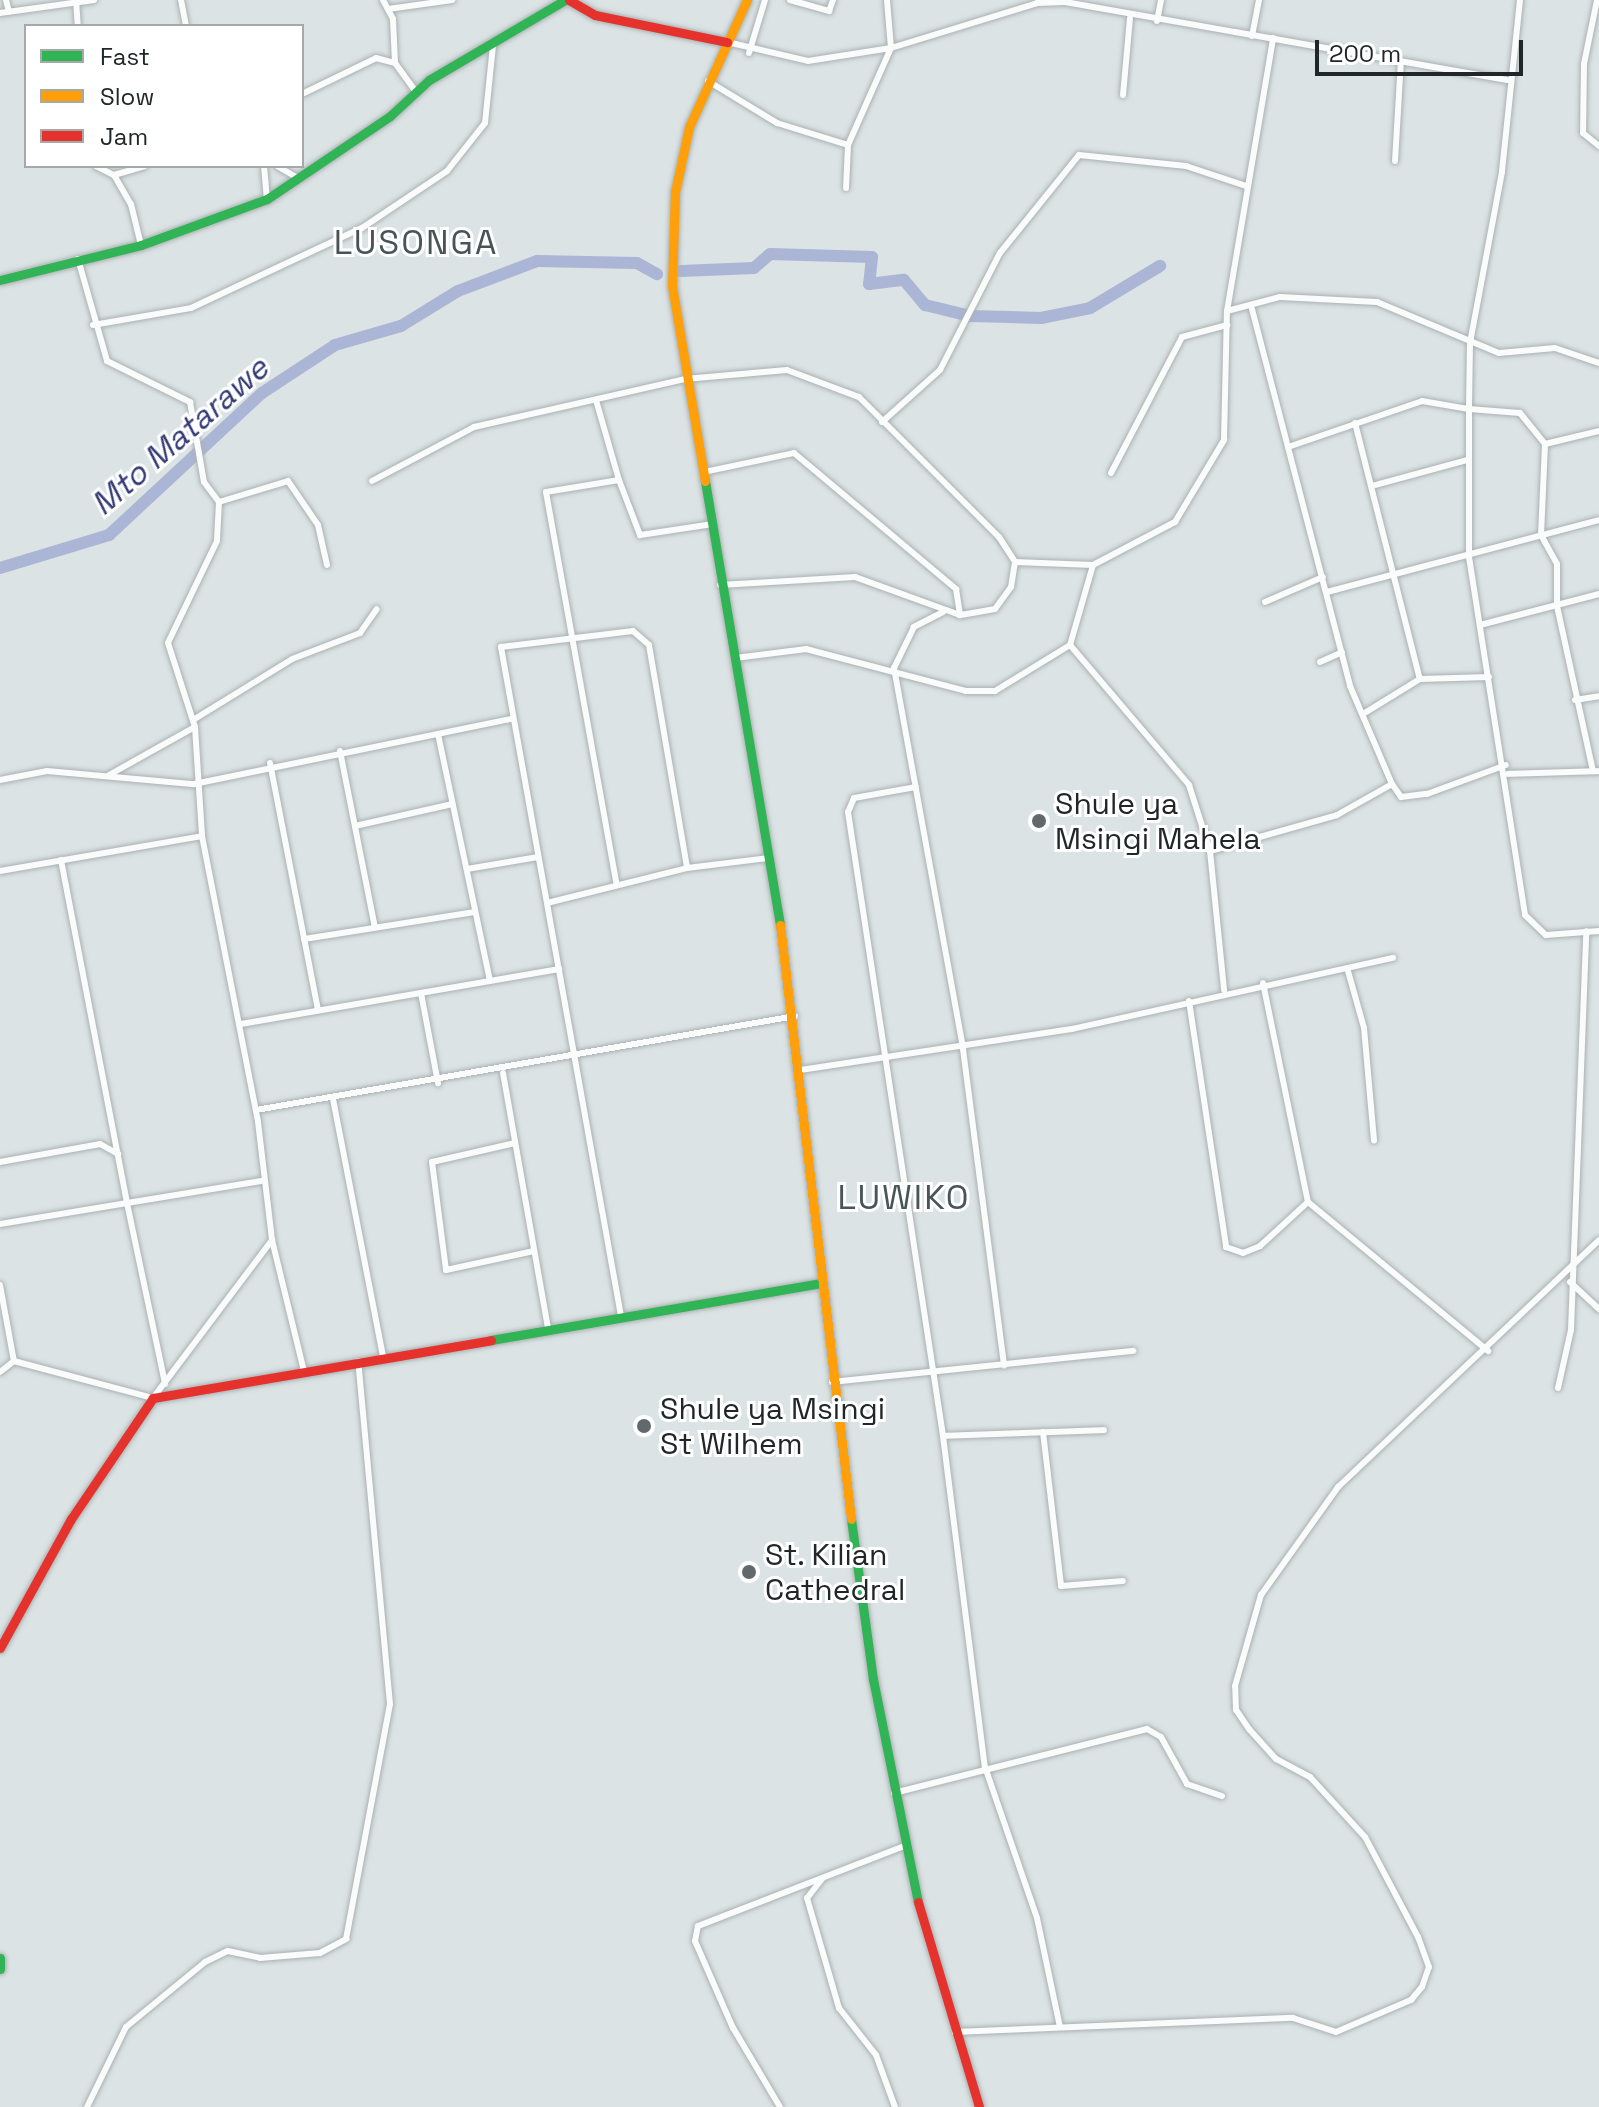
<!DOCTYPE html>
<html>
<head>
<meta charset="utf-8">
<style>
  body { margin:0 }
  #map { position:relative; width:1599px; height:2107px; overflow:hidden; background:#dbe3e4; font-family:"Space Grotesk",sans-serif }
  div>[style] { position:absolute }
  [style*='--x'] { left:calc(var(--x)*1px); top:calc(var(--y)*1px); width:calc(var(--w)*1px); rotate:calc(var(--a)*1deg) }
  .river>* { height:12px; margin:-6px; padding:0 6px; transform-origin:6px; border-radius:6px; background:#abb5d5 }
  .roads { filter:drop-shadow(0 0 2px #abb1b2) drop-shadow(0 0 2px #abb1b2) }
  .street>* { height:6px; margin:-3px; padding:0 3px; transform-origin:3px; border-radius:3px; background:#fafbfb }
  .fast>* { height:9px; margin:-4.5px; padding:0 4.5px; transform-origin:4.5px; border-radius:4.5px; background:#30b455 }
  .slow>* { height:9px; margin:-4.5px; padding:0 4.5px; transform-origin:4.5px; border-radius:4.5px; background:#ff9f0a }
  .jam>* { height:9px; margin:-4.5px; padding:0 4.5px; transform-origin:4.5px; border-radius:4.5px; background:#e5322d }
  .dots>* { width:22px; height:22px; translate:-50% -50%; box-sizing:border-box; border:4px solid #fff; border-radius:50% }
  span { translate:-50% -50%; white-space:nowrap; text-align:center; line-height:1.15; -webkit-text-stroke:6px #fff; paint-order:stroke }
  .poi-label { font-size:30px; color:#212728 }
  .left { translate:0 -50%; text-align:left }
  .water-label { font-size:32px; color:#323973; font-style:italic }
  .quarter-label { font-size:34px; color:#485557; letter-spacing:2px }
  .legend { position:absolute; left:24px; top:24px; width:280px; height:144px; box-sizing:border-box; background:#fff; border:2px solid #a6a9a9; margin:0; padding:10px 14px; list-style:none; font-size:24px; color:#212728 }
  .legend li { display:flex; align-items:center; gap:16px; height:40px }
  .legend b { width:40px; border:2px solid #a6a9a9 }
  .scale { position:absolute; left:1315px; top:40px; width:208px; height:36px; box-sizing:border-box; border:4px solid #212728; border-top:0; padding-left:10px; font-size:24px; line-height:28px; white-space:nowrap; color:#212728; -webkit-text-stroke:6px #fff; paint-order:stroke }
</style>
</head>
<body>
<div id="map">
  <div class="river">
    <div style="--x:681;--y:271;--w:73;--a:-2.4"></div>
    <div style="--x:754;--y:268;--w:21;--a:-41"></div>
    <div style="--x:770;--y:254;--w:102;--a:1.7"></div>
    <div style="--x:872;--y:257;--w:27;--a:96"></div>
    <div style="--x:869;--y:284;--w:35;--a:-7"></div>
    <div style="--x:904;--y:280;--w:33;--a:50"></div>
    <div style="--x:925;--y:305;--w:46;--a:13.7"></div>
    <div style="--x:970;--y:316;--w:71;--a:1.6"></div>
    <div style="--x:1041;--y:318;--w:50;--a:-11.5"></div>
    <div style="--x:1090;--y:308;--w:82;--a:-31"></div>
    <div style="--x:0;--y:568;--w:114;--a:-16.8"></div>
    <div style="--x:109;--y:535;--w:209;--a:-42.9"></div>
    <div style="--x:262;--y:393;--w:87;--a:-33.3"></div>
    <div style="--x:335;--y:345;--w:69;--a:-16.1"></div>
    <div style="--x:401;--y:326;--w:67;--a:-31.6"></div>
    <div style="--x:458;--y:291;--w:85;--a:-20.8"></div>
    <div style="--x:537;--y:261;--w:100;--a:1.1"></div>
    <div style="--x:637;--y:263;--w:23;--a:29"></div>
  </div>
  <div class="roads">
    <div class="street">
      <div style="--x:6;--y:0;--w:12;--a:76"></div>
      <div style="--x:76;--y:0;--w:26;--a:86"></div>
      <div style="--x:181;--y:0;--w:26;--a:79"></div>
      <div style="--x:383;--y:0;--w:21;--a:62"></div>
      <div style="--x:393;--y:19;--w:44;--a:87.4"></div>
      <div style="--x:790;--y:0;--w:41;--a:15.8"></div>
      <div style="--x:829;--y:11;--w:12;--a:-70"></div>
      <div style="--x:1520;--y:0;--w:173;--a:96"></div>
      <div style="--x:1502;--y:172;--w:174;--a:100.6"></div>
      <div style="--x:1470;--y:343;--w:66;--a:90.9"></div>
      <div style="--x:1469;--y:409;--w:51;--a:4.5"></div>
      <div style="--x:1520;--y:413;--w:40;--a:51"></div>
      <div style="--x:1545;--y:444;--w:56;--a:-13.5"></div>
      <div style="--x:1597;--y:0;--w:65;--a:101.5"></div>
      <div style="--x:1584;--y:64;--w:69;--a:90.8"></div>
      <div style="--x:1583;--y:133;--w:21;--a:39"></div>
      <div style="--x:388;--y:9;--w:65;--a:-8"></div>
      <div style="--x:0;--y:13;--w:95;--a:-7.9"></div>
      <div style="--x:1157;--y:21;--w:21;--a:-79"></div>
      <div style="--x:1252;--y:36;--w:37;--a:-79"></div>
      <div style="--x:727;--y:42;--w:83;--a:13.2"></div>
      <div style="--x:808;--y:61;--w:84;--a:-8.9"></div>
      <div style="--x:891;--y:48;--w:153;--a:-17.1"></div>
      <div style="--x:1037;--y:3;--w:28;--a:-2"></div>
      <div style="--x:1065;--y:2;--w:449;--a:10"></div>
      <div style="--x:749;--y:53;--w:55;--a:-73.2"></div>
      <div style="--x:708;--y:81;--w:81;--a:31.3"></div>
      <div style="--x:777;--y:123;--w:74;--a:17.2"></div>
      <div style="--x:302;--y:94;--w:82;--a:-25.9"></div>
      <div style="--x:376;--y:58;--w:20;--a:15"></div>
      <div style="--x:395;--y:63;--w:36;--a:54"></div>
      <div style="--x:1123;--y:95;--w:77;--a:-84.8"></div>
      <div style="--x:1395;--y:161;--w:100;--a:-86.6"></div>
      <div style="--x:96;--y:166;--w:20;--a:27"></div>
      <div style="--x:114;--y:175;--w:34;--a:60"></div>
      <div style="--x:131;--y:204;--w:42;--a:76.3"></div>
      <div style="--x:264;--y:166;--w:33;--a:85"></div>
      <div style="--x:277;--y:166;--w:24;--a:30"></div>
      <div style="--x:114;--y:175;--w:32;--a:-16"></div>
      <div style="--x:846;--y:188;--w:43;--a:-87.3"></div>
      <div style="--x:848;--y:145;--w:106;--a:-66.1"></div>
      <div style="--x:891;--y:48;--w:48;--a:-94.8"></div>
      <div style="--x:78;--y:259;--w:106;--a:74.1"></div>
      <div style="--x:107;--y:361;--w:93;--a:26.3"></div>
      <div style="--x:190;--y:402;--w:81;--a:80.1"></div>
      <div style="--x:204;--y:482;--w:25;--a:53"></div>
      <div style="--x:219;--y:502;--w:72;--a:-16.9"></div>
      <div style="--x:288;--y:481;--w:53;--a:55.7"></div>
      <div style="--x:318;--y:525;--w:41;--a:77.3"></div>
      <div style="--x:1252;--y:309;--w:390;--a:75.4"></div>
      <div style="--x:1350;--y:686;--w:107;--a:66.8"></div>
      <div style="--x:1392;--y:784;--w:16;--a:55"></div>
      <div style="--x:1401;--y:797;--w:26;--a:-7"></div>
      <div style="--x:1427;--y:794;--w:84;--a:-20.2"></div>
      <div style="--x:1227;--y:311;--w:55;--a:-14.8"></div>
      <div style="--x:1280;--y:297;--w:97;--a:3"></div>
      <div style="--x:1377;--y:302;--w:132;--a:22.7"></div>
      <div style="--x:1499;--y:353;--w:56;--a:-5.1"></div>
      <div style="--x:1555;--y:348;--w:46;--a:18.8"></div>
      <div style="--x:93;--y:325;--w:99;--a:-9.8"></div>
      <div style="--x:191;--y:308;--w:189;--a:-25.1"></div>
      <div style="--x:362;--y:228;--w:102;--a:-33.8"></div>
      <div style="--x:447;--y:171;--w:61;--a:-51.6"></div>
      <div style="--x:485;--y:123;--w:77;--a:-84.1"></div>
      <div style="--x:596;--y:400;--w:83;--a:74"></div>
      <div style="--x:619;--y:480;--w:74;--a:170.7"></div>
      <div style="--x:546;--y:492;--w:397;--a:79.8"></div>
      <div style="--x:882;--y:422;--w:78;--a:-41.9"></div>
      <div style="--x:940;--y:370;--w:131;--a:-62.9"></div>
      <div style="--x:1000;--y:253;--w:126;--a:-51.1"></div>
      <div style="--x:1079;--y:155;--w:108;--a:5.9"></div>
      <div style="--x:1186;--y:166;--w:63;--a:18.4"></div>
      <div style="--x:1355;--y:423;--w:264;--a:75.8"></div>
      <div style="--x:1420;--y:679;--w:69;--a:-1.7"></div>
      <div style="--x:1545;--y:444;--w:91;--a:92.5"></div>
      <div style="--x:1541;--y:535;--w:33;--a:61"></div>
      <div style="--x:1557;--y:564;--w:42;--a:90"></div>
      <div style="--x:1557;--y:606;--w:169;--a:77.7"></div>
      <div style="--x:1288;--y:447;--w:142;--a:-18.9"></div>
      <div style="--x:1422;--y:401;--w:48;--a:9.7"></div>
      <div style="--x:1469;--y:409;--w:148;--a:90"></div>
      <div style="--x:1469;--y:557;--w:362;--a:81.1"></div>
      <div style="--x:1525;--y:915;--w:29;--a:44"></div>
      <div style="--x:1546;--y:935;--w:53;--a:-4.3"></div>
      <div style="--x:704;--y:472;--w:92;--a:-11.9"></div>
      <div style="--x:794;--y:453;--w:212;--a:40"></div>
      <div style="--x:956;--y:589;--w:26;--a:81"></div>
      <div style="--x:1111;--y:473;--w:153;--a:-62.4"></div>
      <div style="--x:1182;--y:337;--w:47;--a:-14.9"></div>
      <div style="--x:619;--y:480;--w:59;--a:69.1"></div>
      <div style="--x:640;--y:535;--w:74;--a:-8.6"></div>
      <div style="--x:372;--y:481;--w:115;--a:-27.9"></div>
      <div style="--x:474;--y:427;--w:216;--a:-12.8"></div>
      <div style="--x:685;--y:379;--w:102;--a:-5"></div>
      <div style="--x:787;--y:370;--w:77;--a:20.6"></div>
      <div style="--x:859;--y:397;--w:198;--a:45"></div>
      <div style="--x:999;--y:537;--w:30;--a:57"></div>
      <div style="--x:1015;--y:562;--w:25;--a:99"></div>
      <div style="--x:1011;--y:587;--w:27;--a:126"></div>
      <div style="--x:995;--y:609;--w:36;--a:170"></div>
      <div style="--x:960;--y:615;--w:112;--a:-160.1"></div>
      <div style="--x:855;--y:577;--w:135;--a:176.6"></div>
      <div style="--x:1375;--y:485;--w:95;--a:-15.2"></div>
      <div style="--x:219;--y:502;--w:39;--a:93"></div>
      <div style="--x:217;--y:541;--w:113;--a:115.7"></div>
      <div style="--x:168;--y:643;--w:88;--a:72.2"></div>
      <div style="--x:195;--y:727;--w:109;--a:86.3"></div>
      <div style="--x:202;--y:836;--w:291;--a:78.9"></div>
      <div style="--x:258;--y:1122;--w:119;--a:83.2"></div>
      <div style="--x:272;--y:1240;--w:135;--a:76.3"></div>
      <div style="--x:1015;--y:562;--w:78;--a:2.2"></div>
      <div style="--x:1093;--y:565;--w:93;--a:-27.7"></div>
      <div style="--x:1175;--y:522;--w:96;--a:-59.1"></div>
      <div style="--x:1224;--y:440;--w:129;--a:-88.7"></div>
      <div style="--x:1227;--y:311;--w:277;--a:-80.4"></div>
      <div style="--x:1093;--y:565;--w:83;--a:106"></div>
      <div style="--x:1070;--y:645;--w:184;--a:49.6"></div>
      <div style="--x:1189;--y:785;--w:69;--a:72.3"></div>
      <div style="--x:1210;--y:851;--w:140;--a:84.2"></div>
      <div style="--x:1327;--y:592;--w:281;--a:-14.8"></div>
      <div style="--x:1265;--y:602;--w:63;--a:-23.3"></div>
      <div style="--x:943;--y:612;--w:33;--a:153"></div>
      <div style="--x:914;--y:627;--w:46;--a:116"></div>
      <div style="--x:894;--y:668;--w:387;--a:79.7"></div>
      <div style="--x:963;--y:1049;--w:319;--a:82.6"></div>
      <div style="--x:1480;--y:625;--w:123;--a:-14.6"></div>
      <div style="--x:735;--y:658;--w:72;--a:-7.2"></div>
      <div style="--x:806;--y:649;--w:165;--a:14.7"></div>
      <div style="--x:966;--y:691;--w:29;--a:0"></div>
      <div style="--x:995;--y:691;--w:88;--a:-31.5"></div>
      <div style="--x:1320;--y:662;--w:24;--a:-24"></div>
      <div style="--x:1575;--y:700;--w:24;--a:-9"></div>
      <div style="--x:1363;--y:714;--w:67;--a:-31.6"></div>
      <div style="--x:193;--y:720;--w:116;--a:-31.6"></div>
      <div style="--x:292;--y:659;--w:73;--a:-20.9"></div>
      <div style="--x:360;--y:633;--w:29;--a:-55"></div>
      <div style="--x:438;--y:734;--w:252;--a:78.1"></div>
      <div style="--x:340;--y:751;--w:179;--a:78.8"></div>
      <div style="--x:270;--y:763;--w:252;--a:79"></div>
      <div style="--x:1508;--y:774;--w:91;--a:-1.9"></div>
      <div style="--x:109;--y:775;--w:98;--a:-29.2"></div>
      <div style="--x:0;--y:780;--w:48;--a:-10.8"></div>
      <div style="--x:47;--y:771;--w:148;--a:5.1"></div>
      <div style="--x:194;--y:784;--w:325;--a:-11.6"></div>
      <div style="--x:916;--y:787;--w:63;--a:169.9"></div>
      <div style="--x:854;--y:798;--w:15;--a:113"></div>
      <div style="--x:848;--y:812;--w:631;--a:81.34"></div>
      <div style="--x:943;--y:1436;--w:334;--a:82.8"></div>
      <div style="--x:985;--y:1767;--w:160;--a:71"></div>
      <div style="--x:1037;--y:1918;--w:111;--a:78.1"></div>
      <div style="--x:355;--y:826;--w:100;--a:-12.7"></div>
      <div style="--x:1210;--y:851;--w:132;--a:-15.8"></div>
      <div style="--x:1337;--y:815;--w:63;--a:-29.4"></div>
      <div style="--x:61;--y:860;--w:349;--a:79.1"></div>
      <div style="--x:127;--y:1203;--w:136;--a:-9.3"></div>
      <div style="--x:467;--y:869;--w:72;--a:-9.6"></div>
      <div style="--x:0;--y:871;--w:205;--a:-9.8"></div>
      <div style="--x:547;--y:903;--w:144;--a:-14"></div>
      <div style="--x:687;--y:868;--w:83;--a:-7"></div>
      <div style="--x:304;--y:939;--w:173;--a:-9"></div>
      <div style="--x:1348;--y:971;--w:59;--a:74.3"></div>
      <div style="--x:1364;--y:1028;--w:113;--a:84.9"></div>
      <div style="--x:1263;--y:983;--w:224;--a:78.4"></div>
      <div style="--x:1308;--y:1202;--w:234;--a:39.6"></div>
      <div style="--x:421;--y:993;--w:92;--a:79.3"></div>
      <div style="--x:1189;--y:1001;--w:249;--a:81.4"></div>
      <div style="--x:1226;--y:1247;--w:18;--a:19"></div>
      <div style="--x:1243;--y:1253;--w:18;--a:-22"></div>
      <div style="--x:1260;--y:1246;--w:65;--a:-42.5"></div>
      <div style="--x:241;--y:1024;--w:323;--a:-9.8"></div>
      <div style="--x:800;--y:1070;--w:275;--a:-8.6"></div>
      <div style="--x:1072;--y:1029;--w:329;--a:-12.5"></div>
      <div style="--x:503;--y:1073;--w:259;--a:80"></div>
      <div style="--x:333;--y:1099;--w:263;--a:79"></div>
      <div style="--x:256;--y:1110;--w:547;--a:-9.89"></div>
      <div style="--x:515;--y:1143;--w:85;--a:167.1"></div>
      <div style="--x:432;--y:1162;--w:109;--a:82.6"></div>
      <div style="--x:446;--y:1270;--w:90;--a:-12.2"></div>
      <div style="--x:0;--y:1162;--w:102;--a:-10.2"></div>
      <div style="--x:100;--y:1144;--w:21;--a:29"></div>
      <div style="--x:0;--y:1224;--w:129;--a:-9.4"></div>
      <div style="--x:127;--y:1203;--w:185;--a:78.1"></div>
      <div style="--x:1570;--y:1282;--w:40;--a:43"></div>
      <div style="--x:0;--y:1285;--w:77;--a:79.6"></div>
      <div style="--x:621;--y:1316;--w:680;--a:-100.17"></div>
      <div style="--x:501;--y:647;--w:133;--a:-6.9"></div>
      <div style="--x:633;--y:631;--w:21;--a:41"></div>
      <div style="--x:649;--y:645;--w:226;--a:80.3"></div>
      <div style="--x:0;--y:1372;--w:18;--a:-38"></div>
      <div style="--x:14;--y:1361;--w:144;--a:14.9"></div>
      <div style="--x:153;--y:1398;--w:198;--a:-53"></div>
      <div style="--x:832;--y:1382;--w:303;--a:-5.9"></div>
      <div style="--x:1558;--y:1388;--w:59;--a:-77.4"></div>
      <div style="--x:1571;--y:1330;--w:399;--a:-87.8"></div>
      <div style="--x:1043;--y:1432;--w:155;--a:83.3"></div>
      <div style="--x:1061;--y:1586;--w:62;--a:-4.6"></div>
      <div style="--x:943;--y:1436;--w:161;--a:-2.1"></div>
      <div style="--x:894;--y:1793;--w:261;--a:-14.2"></div>
      <div style="--x:1147;--y:1729;--w:16;--a:30"></div>
      <div style="--x:1161;--y:1737;--w:54;--a:61"></div>
      <div style="--x:1187;--y:1784;--w:37;--a:19"></div>
      <div style="--x:822;--y:1879;--w:24;--a:128"></div>
      <div style="--x:807;--y:1898;--w:115;--a:73.8"></div>
      <div style="--x:839;--y:2008;--w:60;--a:51.8"></div>
      <div style="--x:876;--y:2055;--w:55;--a:69.9"></div>
      <div style="--x:955;--y:2032;--w:338;--a:-2.4"></div>
      <div style="--x:1293;--y:2018;--w:45;--a:18"></div>
      <div style="--x:1336;--y:2032;--w:82;--a:-23.1"></div>
      <div style="--x:1411;--y:2000;--w:17;--a:-50"></div>
      <div style="--x:1422;--y:1987;--w:21;--a:-71"></div>
      <div style="--x:1429;--y:1967;--w:32;--a:-110"></div>
      <div style="--x:1418;--y:1937;--w:113;--a:-117.9"></div>
      <div style="--x:1365;--y:1837;--w:81;--a:-132.5"></div>
      <div style="--x:1310;--y:1777;--w:38;--a:-152"></div>
      <div style="--x:1276;--y:1759;--w:40;--a:-132"></div>
      <div style="--x:1249;--y:1729;--w:23;--a:-124"></div>
      <div style="--x:1236;--y:1710;--w:24;--a:-92"></div>
      <div style="--x:1235;--y:1686;--w:95;--a:-74.1"></div>
      <div style="--x:1261;--y:1595;--w:133;--a:-54.5"></div>
      <div style="--x:1338;--y:1487;--w:359;--a:-43.4"></div>
      <div style="--x:87;--y:2107;--w:89;--a:-64"></div>
      <div style="--x:126;--y:2027;--w:102;--a:-39.4"></div>
      <div style="--x:205;--y:1962;--w:25;--a:-26"></div>
      <div style="--x:228;--y:1951;--w:33;--a:12"></div>
      <div style="--x:260;--y:1958;--w:60;--a:-4.8"></div>
      <div style="--x:320;--y:1953;--w:30;--a:-28"></div>
      <div style="--x:346;--y:1939;--w:239;--a:-79.4"></div>
      <div style="--x:390;--y:1704;--w:344;--a:-95.3"></div>
      <div style="--x:780;--y:2107;--w:92;--a:-120.7"></div>
      <div style="--x:733;--y:2028;--w:95;--a:-113.6"></div>
      <div style="--x:695;--y:1941;--w:15;--a:-79"></div>
      <div style="--x:698;--y:1926;--w:221;--a:-21.2"></div>
    </div>
    <div class="fast">
      <div style="--x:0;--y:280;--w:145;--a:-13.9"></div>
      <div style="--x:141;--y:245;--w:134;--a:-20.1"></div>
      <div style="--x:267;--y:199;--w:148;--a:-34"></div>
      <div style="--x:390;--y:116;--w:53;--a:-42.7"></div>
      <div style="--x:429;--y:80;--w:158;--a:-30.5"></div>
      <div style="--x:705;--y:481;--w:450;--a:80.4"></div>
      <div style="--x:491;--y:1340;--w:335;--a:-9.8"></div>
      <div style="--x:851;--y:1519;--w:162;--a:82.2"></div>
      <div style="--x:873;--y:1679;--w:227;--a:78.6"></div>
      <div style="--x:0;--y:1958;--w:11;--a:90"></div>
    </div>
    <div class="slow">
      <div style="--x:705;--y:481;--w:198;--a:-99.6"></div>
      <div style="--x:672;--y:286;--w:94;--a:-88.2"></div>
      <div style="--x:675;--y:192;--w:66;--a:-77.8"></div>
      <div style="--x:689;--y:127;--w:140;--a:-65.5"></div>
      <div style="--x:780;--y:925;--w:598;--a:83.18"></div>
    </div>
    <div class="jam">
      <div style="--x:569;--y:0;--w:30;--a:30"></div>
      <div style="--x:595;--y:15;--w:135;--a:11.6"></div>
      <div style="--x:0;--y:1648;--w:147;--a:-61.2"></div>
      <div style="--x:71;--y:1519;--w:146;--a:-55.9"></div>
      <div style="--x:153;--y:1398;--w:343;--a:-9.7"></div>
      <div style="--x:918;--y:1902;--w:214;--a:73.4"></div>
    </div>
  </div>
  <div class="dots">
    <div style="left:1039px;top:821px;background:#62696a"></div>
    <div style="left:644px;top:1426px;background:#62696a"></div>
    <div style="left:749px;top:1572px;background:#62696a"></div>
  </div>
  <div class="poi-label">
    <span class="left" style="left:1055px;top:821px">Shule ya<br>Msingi Mahela</span>
    <span class="left" style="left:660px;top:1426px">Shule ya Msingi<br>St Wilhem</span>
    <span class="left" style="left:765px;top:1572px">St. Kilian<br>Cathedral</span>
  </div>
  <div class="water-label">
    <span style="left:180px;top:436px;rotate:-41deg">Mto Matarawe</span>
  </div>
  <div class="quarter-label">
    <span style="left:416px;top:243px">LUSONGA</span>
    <span style="left:904px;top:1198px">LUWIKO</span>
  </div>
  <ul class="legend">
  <li><b style="height:10px;background:#30b455"></b>Fast</li>
  <li><b style="height:10px;background:#ff9f0a"></b>Slow</li>
  <li><b style="height:10px;background:#e5322d"></b>Jam</li>
  </ul>
  <div class="scale">200 m</div>
</div>
</body>
</html>
